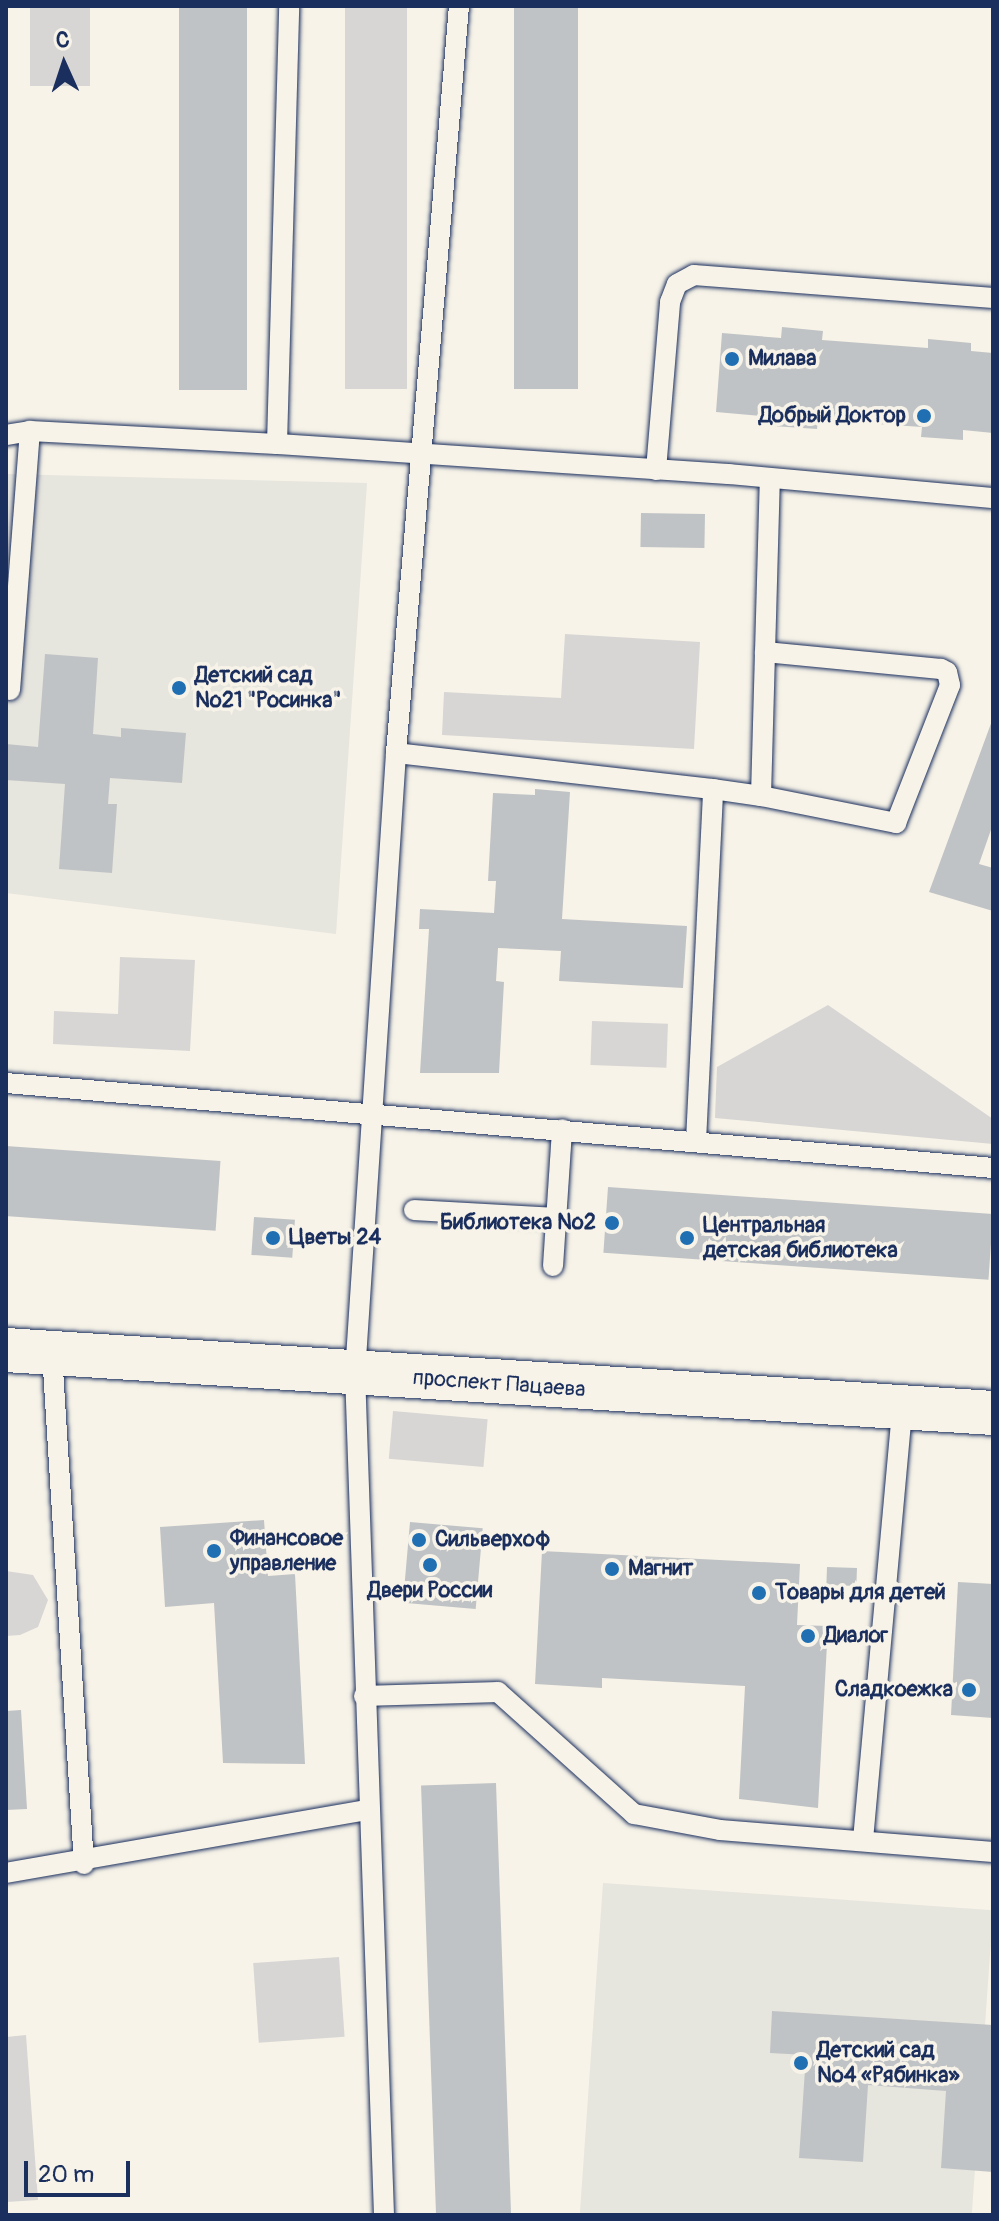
<!DOCTYPE html>
<html>
<head>
<meta charset="utf-8">
<style>
  body { margin:0 }
  #map { position:relative; width:999px; height:2221px; overflow:hidden; background:#f7f3e8; font-family:Pangolin,sans-serif }
  div>[style] { position:absolute }
  [style*='--x'] { left:calc(var(--x)*1px); top:calc(var(--y)*1px); width:calc(var(--w)*1px); rotate:calc(var(--a)*1deg) }
  .built>* { inset:0; background:#e6e5de; transform-origin:0 0 }
  .green>* { inset:0; background:#d7d6d4; transform-origin:0 0 }
  .building>* { inset:0; background:#c0c3c5; transform-origin:0 0 }
  .roads { filter:drop-shadow(0 0 2px #1b2f5e) drop-shadow(0 0 2px #1b2f5e) }
  .service>* { height:20px; margin:-10px; padding:0 10px; transform-origin:10px; border-radius:10px; background:#f7f3e8 }
  .secondary>* { height:44px; margin:-22px; padding:0 22px; transform-origin:22px; border-radius:22px; background:#f7f3e8 }
  .dots>* { width:22px; height:22px; translate:-50% -50%; box-sizing:border-box; border:4px solid #f7f3e8; border-radius:50% }
  span { translate:-50% -50%; white-space:nowrap; text-align:center; line-height:1.15; -webkit-text-stroke:7px #f7f3e8; paint-order:stroke }
  .poi-label { font-size:22px; color:#1b2f5e; font-weight:700 }
  .left { translate:0 -50%; text-align:left }
  .right { translate:-100% -50%; text-align:right }
  .street-label { font-size:22px; color:#1b2f5e }
  .frame { position:absolute; inset:0; border:8px solid #1b2f5e; pointer-events:none }
  .north { position:absolute; left:24px; top:24px; width:80px; height:80px; -webkit-text-stroke:6px #f7f3e8; paint-order:stroke; rotate:357deg; font-size:22px; font-weight:700; line-height:32px; text-align:center; color:#1b2f5e }
  .north::after { content:''; display:block; margin:auto; width:28px; height:36px; background:#1b2f5e; clip-path:polygon(50% 0,100% 100%,50% 72%,0 100%) }
  .scale { position:absolute; left:24px; top:2161px; width:106px; height:36px; box-sizing:border-box; border:4px solid #1b2f5e; border-top:0; padding-left:10px; font-size:24px; line-height:28px; white-space:nowrap; color:#1b2f5e; -webkit-text-stroke:6px #f7f3e8; paint-order:stroke }
</style>
</head>
<body>
<div id="map">
  <div class="built">
    <div style="clip-path:polygon(6px 474px,367px 483px,336px 934px,6px 893px)"></div>
    <div style="left:603px;top:1883px;width:391px;height:332px;rotate:4deg"></div>
  </div>
  <div class="green">
    <div style="left:30px;top:6px;width:60px;height:80px"></div>
    <div style="left:345px;top:6px;width:62px;height:383px"></div>
    <div style="clip-path:polygon(565px 634px,700px 642px,694px 749px,442px 735px,444px 692px,561px 698px)"></div>
    <div style="clip-path:polygon(120px 957px,195px 960px,190px 1051px,53px 1044px,54px 1011px,118px 1014px)"></div>
    <div style="clip-path:polygon(828px 1005px,993px 1119px,993px 1144px,715px 1118px,717px 1067px)"></div>
    <div style="left:592px;top:1021px;width:76px;height:44px;rotate:2deg"></div>
    <div style="left:393px;top:1411px;width:95px;height:48px;rotate:5deg"></div>
    <div style="clip-path:polygon(6px 1571px,33px 1575px,48px 1600px,38px 1627px,20px 1635px,6px 1636px)"></div>
    <div style="left:339px;top:1957px;width:80px;height:86px;rotate:86deg"></div>
    <div style="clip-path:polygon(26px 2035px,38px 2200px,6px 2202px,6px 2037px)"></div>
  </div>
  <div class="building">
    <div style="left:179px;top:6px;width:68px;height:384px"></div>
    <div style="left:514px;top:6px;width:64px;height:383px"></div>
    <div style="clip-path:polygon(782px 327px,823px 331px,822px 340px,928px 348px,928px 339px,950px 341px,971px 343px,971px 351px,993px 353px,993px 433px,963px 430px,963px 440px,921px 437px,922px 427px,818px 420px,817px 429px,773px 426px,773px 417px,716px 412px,722px 333px,781px 338px)"></div>
    <div style="left:641px;top:513px;width:64px;height:34px;rotate:1deg"></div>
    <div style="clip-path:polygon(45px 654px,98px 658px,93px 734px,121px 737px,121px 728px,186px 733px,182px 783px,110px 778px,108px 804px,117px 804px,112px 873px,59px 869px,65px 784px,6px 780px,6px 744px,38px 747px)"></div>
    <div style="clip-path:polygon(993px 718px,993px 824px,979px 864px,993px 868px,993px 911px,929px 892px)"></div>
    <div style="clip-path:polygon(535px 789px,570px 792px,562px 919px,687px 926px,683px 988px,559px 981px,561px 951px,498px 948px,496px 981px,504px 982px,499px 1073px,420px 1073px,429px 929px,419px 929px,420px 909px,494px 913px,496px 881px,488px 881px,493px 793px,535px 795px)"></div>
    <div style="left:6px;top:1146px;width:215px;height:70px;rotate:4deg"></div>
    <div style="left:608px;top:1187px;width:386px;height:66px;rotate:4deg"></div>
    <div style="left:254px;top:1217px;width:41px;height:38px;rotate:4deg"></div>
    <div style="clip-path:polygon(264px 1520px,268px 1576px,295px 1574px,305px 1764px,223px 1763px,214px 1603px,165px 1607px,160px 1527px)"></div>
    <div style="left:410px;top:1522px;width:73px;height:81px;rotate:5deg"></div>
    <div style="clip-path:polygon(542px 1551px,800px 1564px,797px 1625px,828px 1626px,818px 1808px,739px 1799px,745px 1686px,602px 1678px,602px 1688px,535px 1684px)"></div>
    <div style="left:827px;top:1567px;width:30px;height:18px;rotate:2deg"></div>
    <div style="clip-path:polygon(958px 1582px,993px 1584px,993px 1718px,951px 1715px)"></div>
    <div style="clip-path:polygon(21px 1710px,27px 1809px,6px 1810px,6px 1711px)"></div>
    <div style="left:496px;top:1783px;width:432px;height:75px;rotate:88deg"></div>
    <div style="clip-path:polygon(772px 2011px,993px 2025px,993px 2172px,941px 2168px,946px 2091px,868px 2085px,863px 2162px,799px 2158px,806px 2055px,770px 2053px)"></div>
  </div>
  <div class="roads">
    <div class="service">
      <div style="--x:6;--y:435;--w:24;--a:-9"></div>
      <div style="--x:30;--y:431;--w:247;--a:3"></div>
      <div style="--x:277;--y:444;--w:453;--a:3.8"></div>
      <div style="--x:729;--y:474;--w:265;--a:5.2"></div>
      <div style="--x:277;--y:444;--w:438;--a:-88.4"></div>
      <div style="--x:656;--y:470;--w:169;--a:-85.2"></div>
      <div style="--x:670;--y:302;--w:19;--a:-69"></div>
      <div style="--x:677;--y:284;--w:19;--a:-28"></div>
      <div style="--x:694;--y:275;--w:300;--a:4.4"></div>
      <div style="--x:10;--y:690;--w:260;--a:-85.6"></div>
      <div style="--x:396;--y:753;--w:319;--a:6.5"></div>
      <div style="--x:761;--y:796;--w:138;--a:11.3"></div>
      <div style="--x:896;--y:823;--w:148;--a:-68.6"></div>
      <div style="--x:950;--y:685;--w:13;--a:-103"></div>
      <div style="--x:947;--y:672;--w:7;--a:-153"></div>
      <div style="--x:941;--y:669;--w:177;--a:-174.5"></div>
      <div style="--x:6;--y:1083;--w:991;--a:4.92"></div>
      <div style="--x:696;--y:1141;--w:352;--a:-87.2"></div>
      <div style="--x:713;--y:789;--w:49;--a:8.3"></div>
      <div style="--x:761;--y:796;--w:317;--a:-88.4"></div>
      <div style="--x:414;--y:1210;--w:142;--a:3.2"></div>
      <div style="--x:553;--y:1266;--w:137;--a:-86.2"></div>
      <div style="--x:52;--y:1353;--w:512;--a:86.42"></div>
      <div style="--x:364;--y:1696;--w:134;--a:-1.7"></div>
      <div style="--x:498;--y:1692;--w:183;--a:41.9"></div>
      <div style="--x:634;--y:1814;--w:87;--a:10.5"></div>
      <div style="--x:720;--y:1830;--w:274;--a:4.6"></div>
      <div style="--x:863;--y:1840;--w:434;--a:-84.8"></div>
      <div style="--x:6;--y:1873;--w:367;--a:-9.9"></div>
      <div style="--x:384;--y:2215;--w:841;--a:-91.97"></div>
      <div style="--x:355;--y:1374;--w:622;--a:-86.22"></div>
      <div style="--x:396;--y:753;--w:750;--a:-85.18"></div>
    </div>
    <div class="secondary">
      <div style="--x:6;--y:1350;--w:989;--a:3.65"></div>
    </div>
  </div>
  <div class="dots">
    <div style="left:732px;top:359px;background:#1f6fb2"></div>
    <div style="left:924px;top:416px;background:#1f6fb2"></div>
    <div style="left:179px;top:688px;background:#1f6fb2"></div>
    <div style="left:612px;top:1223px;background:#1f6fb2"></div>
    <div style="left:273px;top:1238px;background:#1f6fb2"></div>
    <div style="left:687px;top:1238px;background:#1f6fb2"></div>
    <div style="left:419px;top:1540px;background:#1f6fb2"></div>
    <div style="left:214px;top:1551px;background:#1f6fb2"></div>
    <div style="left:430px;top:1565px;background:#1f6fb2"></div>
    <div style="left:612px;top:1569px;background:#1f6fb2"></div>
    <div style="left:759px;top:1593px;background:#1f6fb2"></div>
    <div style="left:808px;top:1636px;background:#1f6fb2"></div>
    <div style="left:969px;top:1690px;background:#1f6fb2"></div>
    <div style="left:801px;top:2063px;background:#1f6fb2"></div>
  </div>
  <div class="poi-label">
    <span class="left" style="left:748px;top:359px">Милава</span>
    <span class="right" style="left:906px;top:416px">Добрый Доктор</span>
    <span class="left" style="left:195px;top:688px">Детский сад<br>№21 "Росинка"</span>
    <span class="right" style="left:596px;top:1223px">Библиотека №2</span>
    <span class="left" style="left:703px;top:1238px">Центральная<br>детская библиотека</span>
    <span class="left" style="left:289px;top:1238px">Цветы 24</span>
    <span class="left" style="left:230px;top:1551px">Финансовое<br>управление</span>
    <span class="left" style="left:435px;top:1540px">Сильверхоф</span>
    <span class="left" style="left:628px;top:1569px">Магнит</span>
    <span style="left:430px;top:1591px">Двери России</span>
    <span class="left" style="left:775px;top:1593px">Товары для детей</span>
    <span class="left" style="left:824px;top:1636px">Диалог</span>
    <span class="right" style="left:953px;top:1690px">Сладкоежка</span>
    <span class="left" style="left:817px;top:2063px">Детский сад<br>№4 «Рябинка»</span>
  </div>
  <div class="street-label">
    <span style="left:499px;top:1384px;rotate:4deg">проспект Пацаева</span>
  </div>
  <div class="frame"></div>
  <div class="north">С</div>
  <div class="scale">20 m</div>
</div>
</body>
</html>
